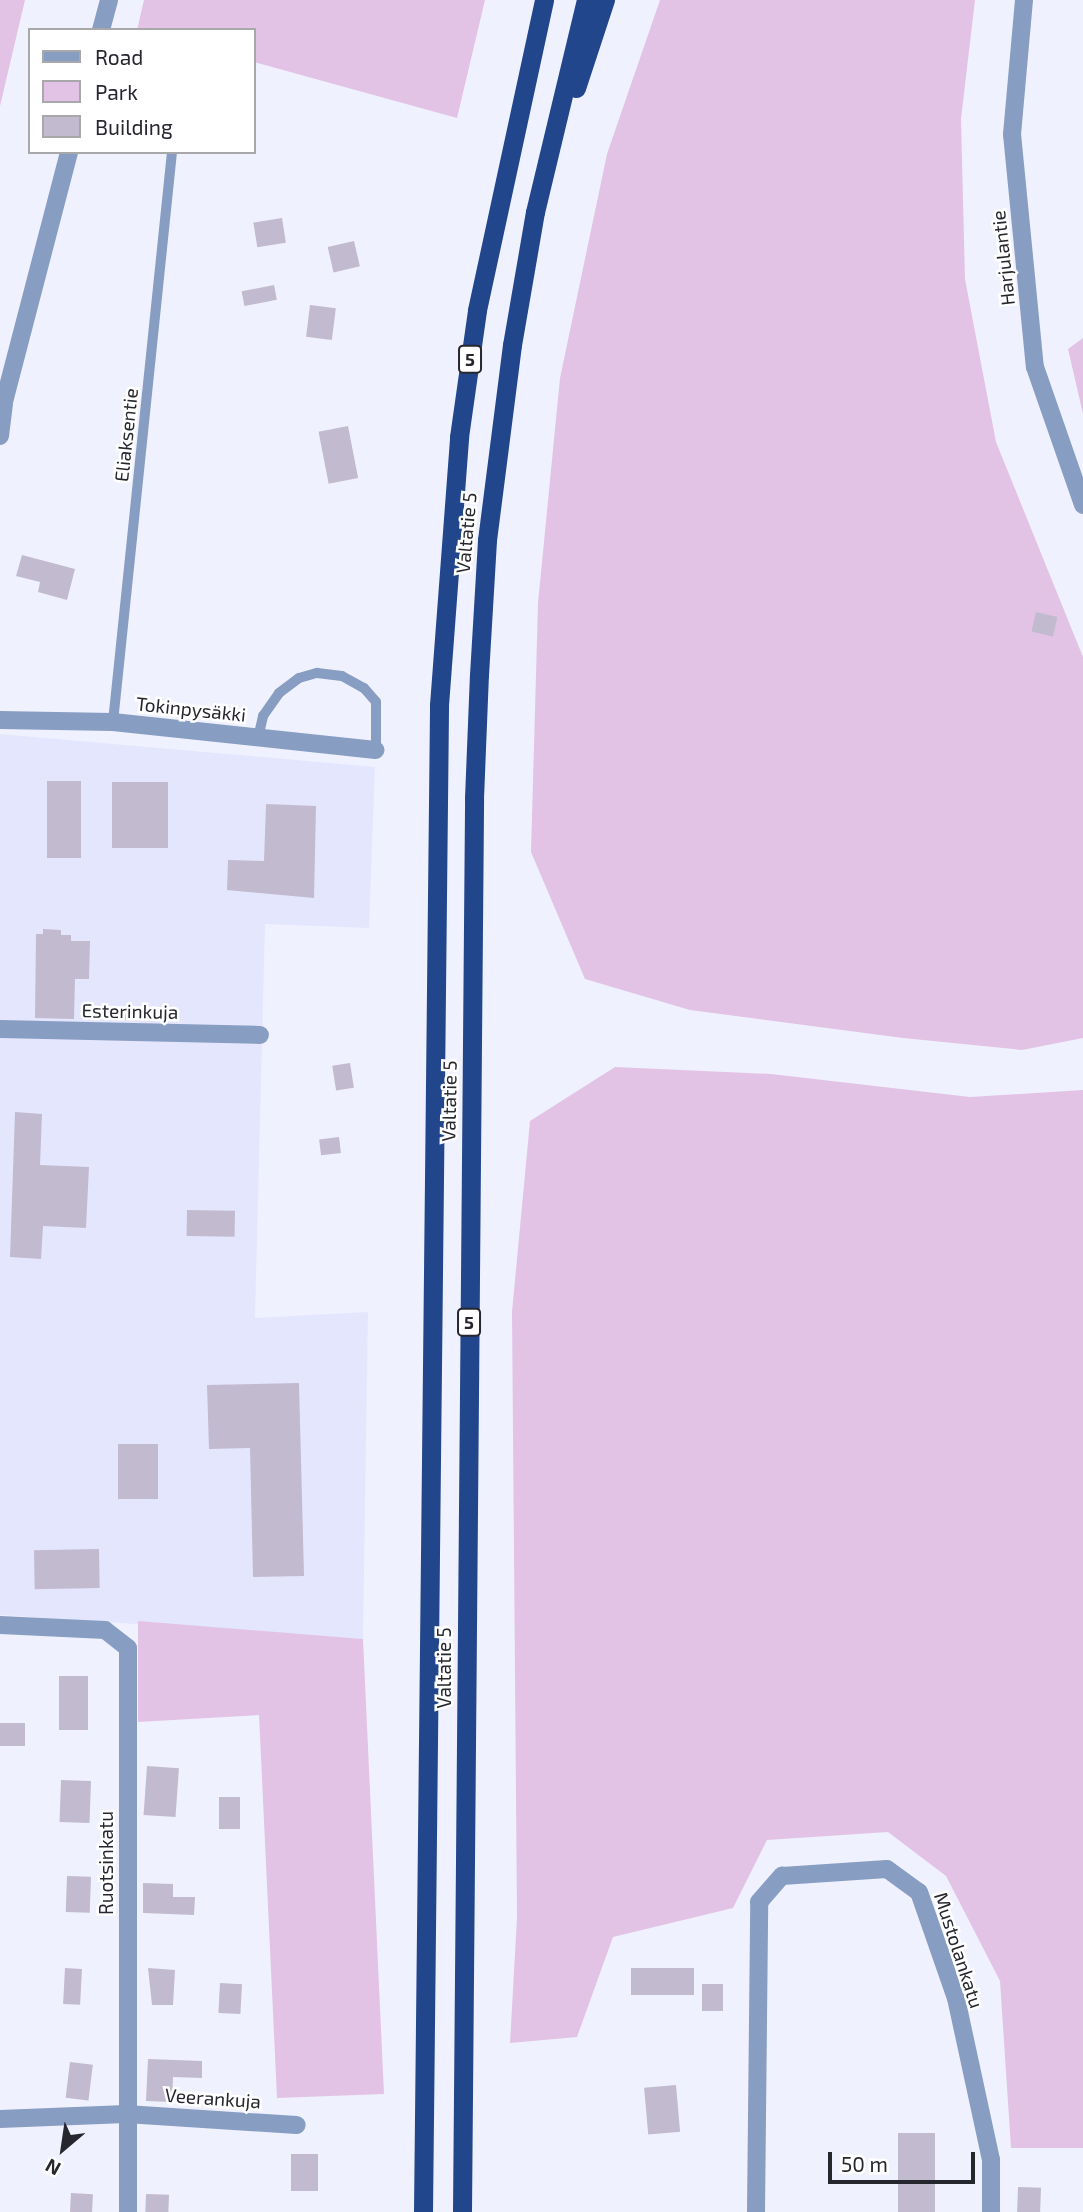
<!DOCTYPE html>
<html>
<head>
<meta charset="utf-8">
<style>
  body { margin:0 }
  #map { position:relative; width:1083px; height:2212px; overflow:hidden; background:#f0f1fe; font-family:"Exo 2",sans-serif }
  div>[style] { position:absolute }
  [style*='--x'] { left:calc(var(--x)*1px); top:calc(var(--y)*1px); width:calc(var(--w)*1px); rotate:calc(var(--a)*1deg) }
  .built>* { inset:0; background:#e4e6fe }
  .green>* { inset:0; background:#e2c3e5 }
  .building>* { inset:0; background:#c2bacf; transform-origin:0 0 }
  .service>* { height:10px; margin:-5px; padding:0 5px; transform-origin:5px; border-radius:5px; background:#889dc2 }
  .minor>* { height:18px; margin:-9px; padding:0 9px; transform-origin:9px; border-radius:9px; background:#889dc2 }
  .tertiary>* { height:18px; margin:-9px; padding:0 9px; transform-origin:9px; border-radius:9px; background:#889dc2 }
  .trunk>* { height:19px; margin:-9.5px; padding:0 9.5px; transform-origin:9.5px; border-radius:9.5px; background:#21468c }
  span { translate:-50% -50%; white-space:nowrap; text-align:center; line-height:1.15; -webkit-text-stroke:5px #fff; paint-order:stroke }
  .shield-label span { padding:2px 5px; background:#fff; border:2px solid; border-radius:5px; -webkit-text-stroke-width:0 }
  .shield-label { font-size:18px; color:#25262e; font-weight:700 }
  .street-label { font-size:19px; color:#25262e }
  .legend { position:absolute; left:28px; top:28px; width:228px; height:126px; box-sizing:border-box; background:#fff; border:2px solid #a8a8ab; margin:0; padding:9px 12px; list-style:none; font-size:21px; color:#25262e }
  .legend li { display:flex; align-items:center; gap:14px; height:35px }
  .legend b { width:35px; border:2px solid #a8a8ab }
  .north { position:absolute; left:28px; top:2114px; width:70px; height:70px; -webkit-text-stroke:5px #fff; paint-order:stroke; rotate:209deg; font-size:19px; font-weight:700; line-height:28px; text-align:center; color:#25262e }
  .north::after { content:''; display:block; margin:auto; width:24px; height:32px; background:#25262e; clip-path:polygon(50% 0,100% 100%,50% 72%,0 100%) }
  .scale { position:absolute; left:828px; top:2152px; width:147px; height:32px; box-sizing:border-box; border:4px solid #25262e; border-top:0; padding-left:9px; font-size:21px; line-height:24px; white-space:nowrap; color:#25262e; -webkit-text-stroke:5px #fff; paint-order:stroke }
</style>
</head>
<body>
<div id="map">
  <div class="built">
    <div style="clip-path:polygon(0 734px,375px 767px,369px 928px,265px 924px,255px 1318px,368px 1312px,363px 1639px,0 1615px)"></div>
  </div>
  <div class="green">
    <div style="clip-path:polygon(0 0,25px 0,0 106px)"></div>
    <div style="clip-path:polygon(144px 0,485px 0,457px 118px,254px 62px,254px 30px,137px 30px)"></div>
    <div style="clip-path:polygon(660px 0,975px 0,961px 119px,965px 279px,996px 442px,1083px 657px,1083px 1038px,1022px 1050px,903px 1038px,690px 1010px,585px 979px,531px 852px,538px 603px,560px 378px,607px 154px)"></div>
    <div style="clip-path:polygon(1083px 338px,1083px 414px,1068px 349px)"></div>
    <div style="clip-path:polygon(615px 1067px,771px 1074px,970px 1097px,1083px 1090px,1083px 2148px,1011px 2148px,1000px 1981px,946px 1876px,888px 1832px,767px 1840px,733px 1908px,613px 1937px,577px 2037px,510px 2043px,517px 1918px,512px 1312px,530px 1121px)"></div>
    <div style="clip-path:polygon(138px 1621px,363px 1639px,384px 2094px,277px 2098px,259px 1715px,138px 1722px)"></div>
  </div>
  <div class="building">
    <div style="left:282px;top:218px;width:25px;height:29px;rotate:81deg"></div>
    <div style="left:354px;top:241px;width:26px;height:27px;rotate:77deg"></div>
    <div style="left:274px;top:285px;width:15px;height:33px;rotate:79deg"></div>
    <div style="left:310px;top:305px;width:26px;height:32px;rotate:7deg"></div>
    <div style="left:348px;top:426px;width:53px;height:30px;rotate:79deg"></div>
    <div style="clip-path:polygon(22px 555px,75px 569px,67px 600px,38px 592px,40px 582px,16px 576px)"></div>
    <div style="left:1036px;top:612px;width:22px;height:20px;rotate:13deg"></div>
    <div style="left:47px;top:781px;width:34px;height:77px"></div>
    <div style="left:168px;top:782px;width:66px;height:56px;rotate:90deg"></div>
    <div style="clip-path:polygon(266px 804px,316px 806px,314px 898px,227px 890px,228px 860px,264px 861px)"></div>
    <div style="clip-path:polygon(43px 929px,61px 930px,61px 935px,71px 935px,71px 941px,90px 941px,89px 979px,75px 979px,74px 1019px,35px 1018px,36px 934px,43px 934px)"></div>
    <div style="left:107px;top:1014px;width:40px;height:6px;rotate:1deg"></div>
    <div style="left:350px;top:1063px;width:25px;height:18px;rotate:81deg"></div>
    <div style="clip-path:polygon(15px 1112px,42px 1114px,40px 1165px,89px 1167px,86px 1228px,43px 1226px,41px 1259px,10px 1257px)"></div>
    <div style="left:339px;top:1137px;width:16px;height:20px;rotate:83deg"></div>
    <div style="left:187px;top:1210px;width:48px;height:26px;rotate:1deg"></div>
    <div style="clip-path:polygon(299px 1383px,304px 1576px,253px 1577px,250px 1448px,209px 1449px,207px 1385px)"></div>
    <div style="left:118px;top:1444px;width:40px;height:55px"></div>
    <div style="left:99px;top:1549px;width:39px;height:65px;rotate:89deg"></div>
    <div style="left:59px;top:1676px;width:29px;height:54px"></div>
    <div style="left:0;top:1723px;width:25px;height:23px"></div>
    <div style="left:147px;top:1766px;width:32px;height:49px;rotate:4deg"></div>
    <div style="left:61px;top:1780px;width:30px;height:42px;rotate:2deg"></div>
    <div style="left:219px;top:1797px;width:21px;height:32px"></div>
    <div style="left:67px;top:1876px;width:24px;height:36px;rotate:2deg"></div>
    <div style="clip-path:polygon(143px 1883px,173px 1884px,173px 1897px,195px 1897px,194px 1915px,143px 1913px)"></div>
    <div style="left:65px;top:1968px;width:17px;height:36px;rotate:3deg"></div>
    <div style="clip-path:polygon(148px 1968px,175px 1970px,173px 2005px,152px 2005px)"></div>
    <div style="left:631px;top:1968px;width:63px;height:27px"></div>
    <div style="left:220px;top:1983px;width:22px;height:30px;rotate:3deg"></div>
    <div style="left:702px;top:1984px;width:21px;height:27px"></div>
    <div style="clip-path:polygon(148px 2059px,202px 2061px,202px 2078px,173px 2077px,172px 2102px,146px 2101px)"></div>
    <div style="left:70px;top:2062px;width:23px;height:36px;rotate:7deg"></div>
    <div style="left:676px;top:2085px;width:47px;height:32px;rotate:85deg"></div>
    <div style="left:935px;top:2133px;width:79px;height:37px;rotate:90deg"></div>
    <div style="left:291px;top:2154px;width:27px;height:37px"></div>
    <div style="left:1018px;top:2187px;width:23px;height:25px;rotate:2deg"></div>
    <div style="left:71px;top:2193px;width:22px;height:19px;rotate:3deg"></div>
    <div style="left:146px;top:2194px;width:23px;height:18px;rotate:2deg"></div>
  </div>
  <div class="service">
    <div style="--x:113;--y:722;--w:573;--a:-84.09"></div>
    <div style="--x:258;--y:738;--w:23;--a:-77"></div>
    <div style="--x:263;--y:716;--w:28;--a:-55"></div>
    <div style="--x:279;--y:693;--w:25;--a:-37"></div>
    <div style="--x:299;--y:678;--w:19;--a:-16"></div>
    <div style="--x:317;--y:673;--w:25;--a:7"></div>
    <div style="--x:342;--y:676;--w:25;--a:29"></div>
    <div style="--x:364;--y:688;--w:18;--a:49"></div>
    <div style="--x:376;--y:702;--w:48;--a:90"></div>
  </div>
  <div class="minor">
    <div style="--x:0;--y:720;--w:113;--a:1"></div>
    <div style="--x:113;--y:722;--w:264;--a:6.1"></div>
    <div style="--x:0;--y:1029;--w:260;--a:1.3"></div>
    <div style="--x:0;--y:1625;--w:105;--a:2.7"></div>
    <div style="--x:105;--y:1630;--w:29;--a:38"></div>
    <div style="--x:128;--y:1648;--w:564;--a:90"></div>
    <div style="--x:0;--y:2119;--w:126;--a:-2.3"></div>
    <div style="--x:126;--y:2114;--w:171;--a:3.7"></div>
    <div style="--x:756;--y:2212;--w:310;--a:-89.4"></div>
    <div style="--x:759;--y:1902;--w:35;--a:-49"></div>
    <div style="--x:782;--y:1876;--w:105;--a:-3.8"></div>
    <div style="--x:887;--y:1869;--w:39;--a:36"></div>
    <div style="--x:919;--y:1892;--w:112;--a:70.8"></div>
    <div style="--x:956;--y:1998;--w:166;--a:77.8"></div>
    <div style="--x:991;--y:2160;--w:52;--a:90"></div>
  </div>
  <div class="tertiary">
    <div style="--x:1024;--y:0;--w:135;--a:95.1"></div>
    <div style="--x:1012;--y:134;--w:234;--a:84.4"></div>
    <div style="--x:1035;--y:367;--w:146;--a:70.8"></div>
    <div style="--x:101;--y:30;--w:31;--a:-75"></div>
    <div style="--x:0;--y:436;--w:38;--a:-83"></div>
    <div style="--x:5;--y:398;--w:254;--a:-75.4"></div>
  </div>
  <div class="trunk">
    <div style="--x:576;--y:88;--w:93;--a:-71.8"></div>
    <div style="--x:423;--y:2212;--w:1507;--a:-89.39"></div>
    <div style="--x:439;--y:705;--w:269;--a:-85.7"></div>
    <div style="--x:459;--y:437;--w:128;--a:-81.9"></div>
    <div style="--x:477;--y:310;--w:317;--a:-77.8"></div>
    <div style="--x:462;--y:2212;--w:1414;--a:-89.51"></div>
    <div style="--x:474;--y:798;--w:123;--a:-87.7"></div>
    <div style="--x:479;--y:675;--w:135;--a:-86.6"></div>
    <div style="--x:487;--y:540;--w:197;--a:-82.7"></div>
    <div style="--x:512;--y:345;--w:135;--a:-80.2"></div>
    <div style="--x:535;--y:212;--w:218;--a:-76.5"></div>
  </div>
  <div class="shield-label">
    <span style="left:470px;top:359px">5</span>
    <span style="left:469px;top:1322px">5</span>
  </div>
  <div class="street-label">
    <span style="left:1003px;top:258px;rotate:-96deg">Harjulantie</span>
    <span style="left:126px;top:435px;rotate:-84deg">Eliaksentie</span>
    <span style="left:466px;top:533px;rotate:-85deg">Valtatie 5</span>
    <span style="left:191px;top:709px;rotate:6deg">Tokinpysäkki</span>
    <span style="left:130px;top:1011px;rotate:1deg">Esterinkuja</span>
    <span style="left:449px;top:1101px;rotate:-89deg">Valtatie 5</span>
    <span style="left:444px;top:1668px;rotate:-90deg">Valtatie 5</span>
    <span style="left:106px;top:1863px;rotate:-90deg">Ruotsinkatu</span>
    <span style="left:959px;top:1950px;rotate:72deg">Mustolankatu</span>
    <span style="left:213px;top:2098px;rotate:4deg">Veerankuja</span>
  </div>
  <ul class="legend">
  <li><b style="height:9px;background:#889dc2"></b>Road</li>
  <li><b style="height:19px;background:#e2c3e5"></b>Park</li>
  <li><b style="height:19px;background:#c2bacf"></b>Building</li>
  </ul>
  <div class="north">N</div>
  <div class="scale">50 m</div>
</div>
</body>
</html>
